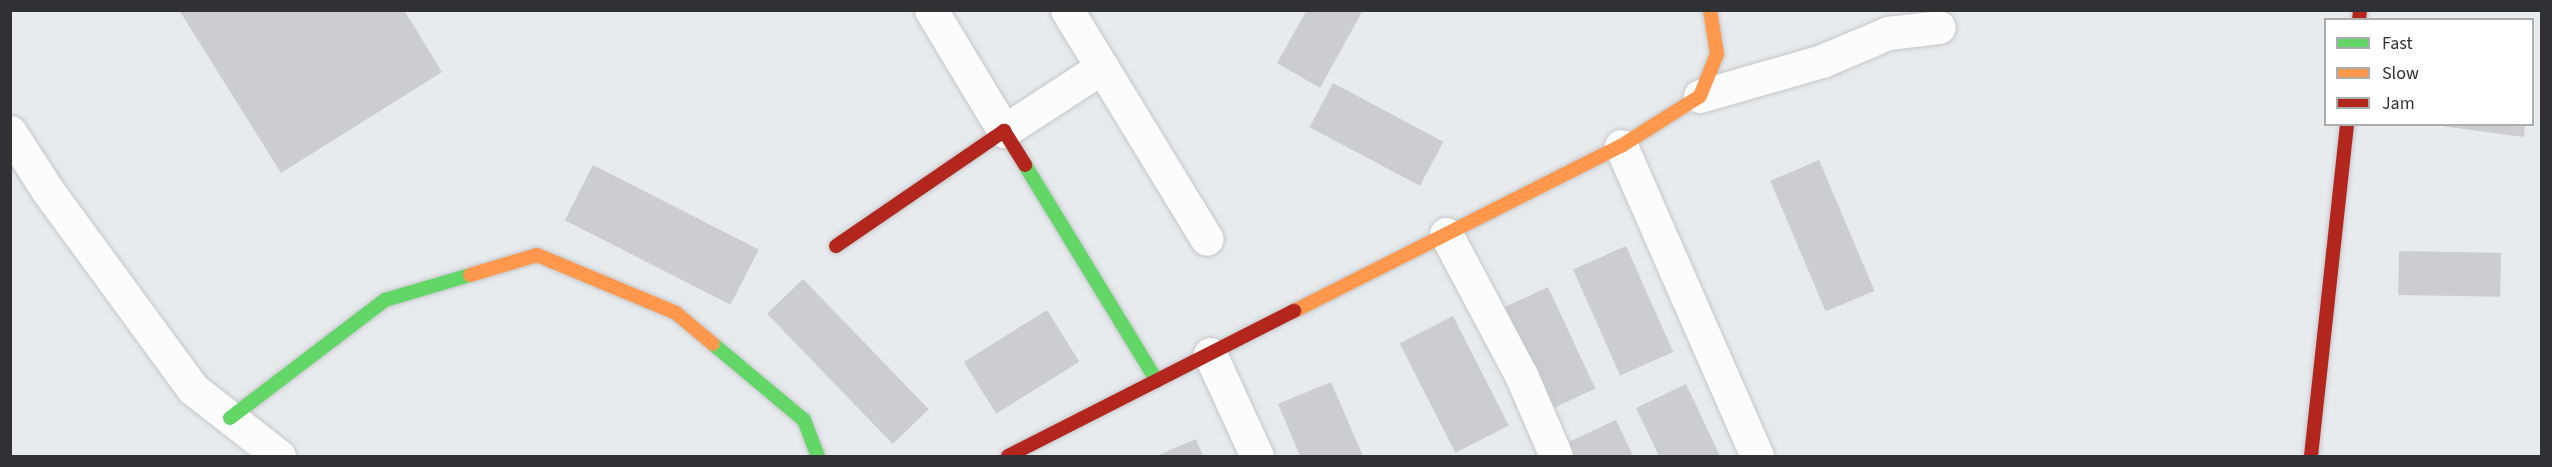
<!DOCTYPE html>
<html>
<head>
<meta charset="utf-8">
<style>
  body { margin:0 }
  #map { position:relative; width:2552px; height:467px; overflow:hidden; background:#e8ebee; font-family:"Source Sans 3",sans-serif }
  div>[style] { position:absolute }
  [style*='--x'] { left:calc(var(--x)*1px); top:calc(var(--y)*1px); width:calc(var(--w)*1px); rotate:calc(var(--a)*1deg) }
  .building>* { inset:0; background:#cbcdd0; transform-origin:0 0 }
  .roads { filter:drop-shadow(0 0 2px #c4c7c9) drop-shadow(0 0 2px #c4c7c9) }
  .street>* { height:33px; margin:-16.5px; padding:0 16.5px; transform-origin:16.5px; border-radius:16.5px; background:#fcfcfc }
  .fast>* { height:14px; margin:-7px; padding:0 7px; transform-origin:7px; border-radius:7px; background:#63d668 }
  .slow>* { height:14px; margin:-7px; padding:0 7px; transform-origin:7px; border-radius:7px; background:#ff974d }
  .jam>* { height:14px; margin:-7px; padding:0 7px; transform-origin:7px; border-radius:7px; background:#b3261e }
  span { translate:-50% -50%; white-space:nowrap; text-align:center; line-height:1.15; -webkit-text-stroke:4.5px #fff; paint-order:stroke }
  .frame { position:absolute; inset:0; border:12px solid #2f3134; pointer-events:none }
  .legend { position:absolute; left:2324px; top:18px; width:210px; height:108px; box-sizing:border-box; background:#fff; border:2px solid #acadae; margin:0; padding:8px 10px; list-style:none; font-size:18px; color:#2f3134 }
  .legend li { display:flex; align-items:center; gap:12px; height:30px }
  .legend b { width:30px; border:2px solid #acadae }
</style>
</head>
<body>
<div id="map">
  <div class="building">
    <div style="clip-path:polygon(179px 10px,404px 10px,442px 72px,281px 173px)"></div>
    <div style="clip-path:polygon(1307px 10px,1363px 10px,1320px 88px,1277px 63px)"></div>
    <div style="left:1333px;top:83px;width:125px;height:50px;rotate:28deg"></div>
    <div style="clip-path:polygon(2426px 124px,2525px 124px,2524px 137px)"></div>
    <div style="left:1819px;top:160px;width:142px;height:53px;rotate:67deg"></div>
    <div style="left:593px;top:165px;width:186px;height:62px;rotate:27deg"></div>
    <div style="left:1626px;top:246px;width:116px;height:58px;rotate:66deg"></div>
    <div style="left:2399px;top:251px;width:102px;height:44px;rotate:1deg"></div>
    <div style="left:803px;top:279px;width:181px;height:50px;rotate:46deg"></div>
    <div style="left:1548px;top:287px;width:112px;height:48px;rotate:65deg"></div>
    <div style="left:1047px;top:310px;width:61px;height:98px;rotate:58deg"></div>
    <div style="left:1453px;top:316px;width:123px;height:60px;rotate:63deg"></div>
    <div style="clip-path:polygon(1331px 382px,1363px 456px,1300px 456px,1278px 404px)"></div>
    <div style="clip-path:polygon(1686px 384px,1720px 456px,1659px 456px,1636px 408px)"></div>
    <div style="clip-path:polygon(1616px 420px,1633px 456px,1567px 456px,1562px 445px)"></div>
    <div style="clip-path:polygon(1196px 439px,1203px 456px,1156px 456px)"></div>
  </div>
  <div class="roads">
    <div class="street">
      <div style="--x:931;--y:10;--w:141;--a:58.9"></div>
      <div style="--x:1004;--y:131;--w:117;--a:-33.1"></div>
      <div style="--x:1067;--y:10;--w:268;--a:58.6"></div>
      <div style="--x:1700;--y:96;--w:127;--a:-16"></div>
      <div style="--x:1822;--y:61;--w:72;--a:-23"></div>
      <div style="--x:1888;--y:33;--w:51;--a:-6.7"></div>
      <div style="--x:10;--y:132;--w:70;--a:57.2"></div>
      <div style="--x:48;--y:191;--w:245;--a:53.8"></div>
      <div style="--x:193;--y:389;--w:109;--a:37.9"></div>
      <div style="--x:1621;--y:146;--w:339;--a:66.3"></div>
      <div style="--x:1446;--y:234;--w:162;--a:62"></div>
      <div style="--x:1522;--y:377;--w:86;--a:66.7"></div>
      <div style="--x:1210;--y:354;--w:112;--a:65.3"></div>
    </div>
    <div class="fast">
      <div style="--x:1025;--y:165;--w:253;--a:58.6"></div>
      <div style="--x:713;--y:344;--w:119;--a:39.9"></div>
      <div style="--x:804;--y:420;--w:39;--a:69"></div>
      <div style="--x:230;--y:418;--w:195;--a:-37.3"></div>
      <div style="--x:385;--y:300;--w:89;--a:-16.4"></div>
    </div>
    <div class="slow">
      <div style="--x:470;--y:275;--w:70;--a:-16.6"></div>
      <div style="--x:537;--y:255;--w:151;--a:22.6"></div>
      <div style="--x:676;--y:313;--w:48;--a:40"></div>
      <div style="--x:1294;--y:311;--w:366;--a:-26.8"></div>
      <div style="--x:1621;--y:146;--w:93;--a:-32.3"></div>
      <div style="--x:1700;--y:96;--w:45;--a:-68"></div>
      <div style="--x:1717;--y:54;--w:45;--a:-99"></div>
    </div>
    <div class="jam">
      <div style="--x:2359;--y:20;--w:10;--a:-84"></div>
      <div style="--x:836;--y:246;--w:204;--a:-34.4"></div>
      <div style="--x:1004;--y:131;--w:40;--a:58"></div>
      <div style="--x:1008;--y:456;--w:321;--a:-26.9"></div>
      <div style="--x:2311;--y:456;--w:334;--a:-83.8"></div>
    </div>
  </div>
  <div class="frame"></div>
  <ul class="legend">
  <li><b style="height:8px;background:#63d668"></b>Fast</li>
  <li><b style="height:8px;background:#ff974d"></b>Slow</li>
  <li><b style="height:8px;background:#b3261e"></b>Jam</li>
  </ul>
</div>
</body>
</html>
